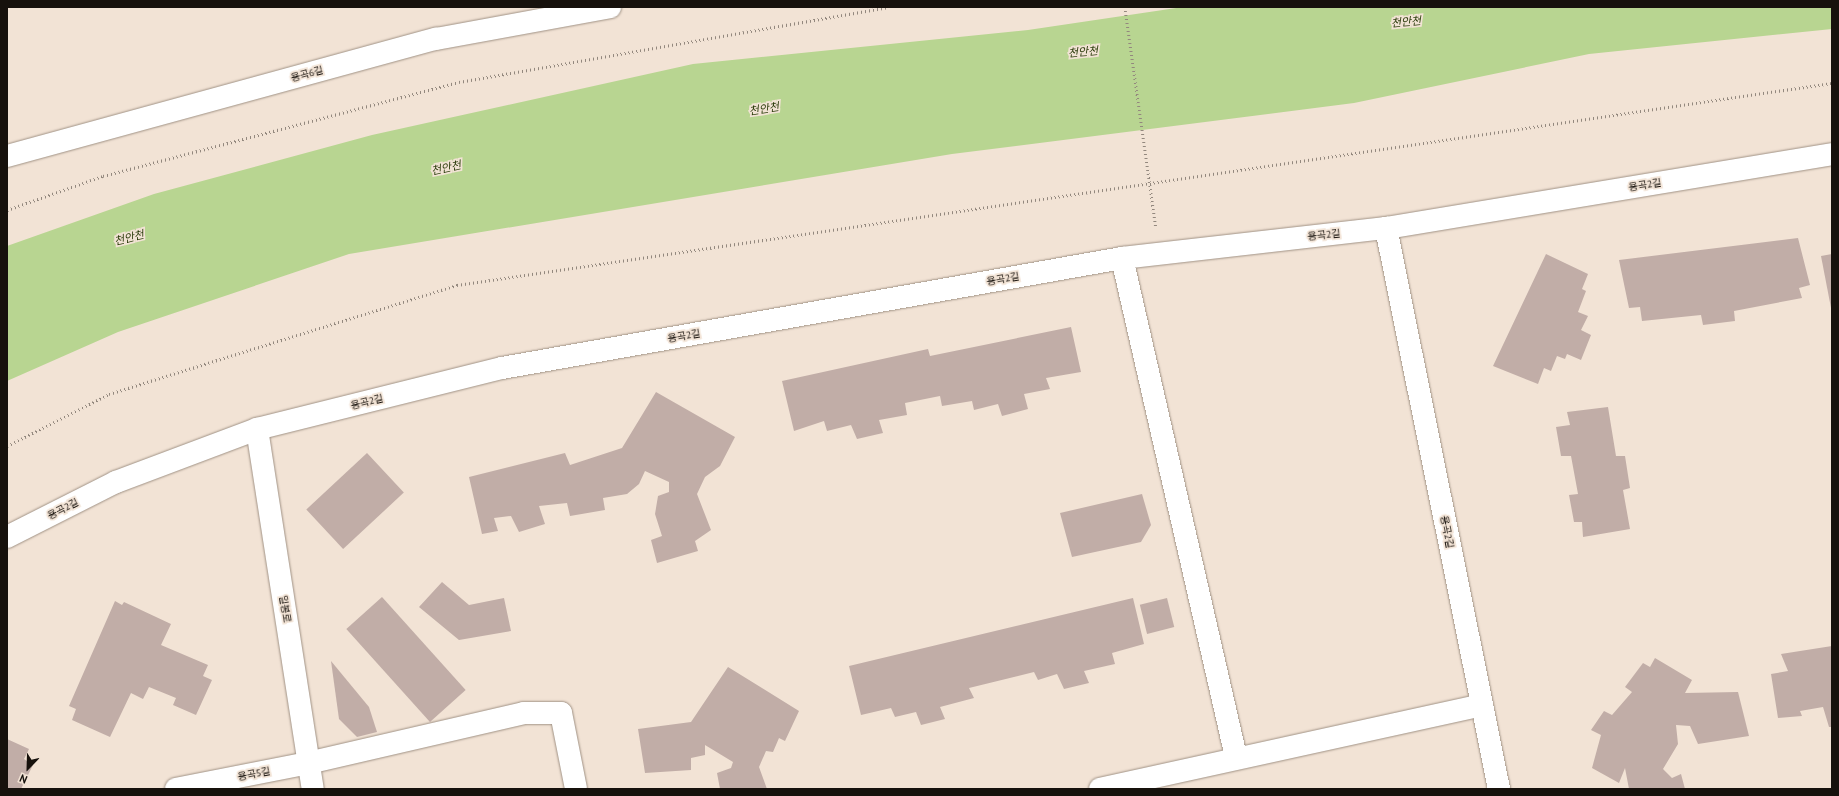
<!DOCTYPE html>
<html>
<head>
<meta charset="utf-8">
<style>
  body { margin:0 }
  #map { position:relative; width:1839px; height:796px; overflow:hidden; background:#f2e3d5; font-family:"PT Sans","Noto Sans KR",sans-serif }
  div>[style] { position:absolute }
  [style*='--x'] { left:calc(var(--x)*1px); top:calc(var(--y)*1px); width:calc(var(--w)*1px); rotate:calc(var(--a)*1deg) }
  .water>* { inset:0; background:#b8d591 }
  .building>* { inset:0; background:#c1ada7; transform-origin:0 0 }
  .path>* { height:2.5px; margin-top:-1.25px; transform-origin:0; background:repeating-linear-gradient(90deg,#93887e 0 1px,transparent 0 4px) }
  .roads { filter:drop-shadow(0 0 1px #a09285) drop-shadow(0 0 1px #a09285) }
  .minor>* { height:22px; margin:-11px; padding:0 11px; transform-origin:11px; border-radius:11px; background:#fff }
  span { translate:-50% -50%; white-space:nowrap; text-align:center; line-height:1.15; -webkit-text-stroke:3.5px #f2e3d5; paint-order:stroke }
  .street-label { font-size:10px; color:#16110c }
  .water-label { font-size:11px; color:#2b3c0b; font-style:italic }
  .frame { position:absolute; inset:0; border:8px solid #16110c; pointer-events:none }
  .north { position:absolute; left:8px; top:748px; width:40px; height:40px; -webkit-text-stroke:3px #f2e3d5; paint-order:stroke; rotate:203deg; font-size:11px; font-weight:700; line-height:16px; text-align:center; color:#16110c }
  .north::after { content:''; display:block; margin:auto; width:14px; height:18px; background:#16110c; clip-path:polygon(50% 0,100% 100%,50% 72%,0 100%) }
</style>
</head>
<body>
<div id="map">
  <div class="water">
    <div style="clip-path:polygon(1183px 7px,1832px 7px,1832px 29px,1589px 54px,1354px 103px,952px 154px,349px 254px,118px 332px,7px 381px,7px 246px,154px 194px,372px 135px,693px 64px,1028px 30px)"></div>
  </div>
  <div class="building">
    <div style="clip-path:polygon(1798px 238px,1810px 285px,1799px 288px,1802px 298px,1734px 311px,1735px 321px,1703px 325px,1701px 315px,1642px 321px,1640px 307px,1629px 308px,1619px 260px)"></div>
    <div style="clip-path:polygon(1546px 254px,1588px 274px,1582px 289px,1586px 291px,1578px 312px,1588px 316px,1581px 330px,1591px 335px,1581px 360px,1567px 354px,1565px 359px,1557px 356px,1551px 371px,1544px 368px,1538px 384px,1493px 366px)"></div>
    <div style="clip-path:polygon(1832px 254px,1832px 308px,1831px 308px,1821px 256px)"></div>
    <div style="clip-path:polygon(1071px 327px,1081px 372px,1046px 378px,1050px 389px,1024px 394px,1028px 409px,1002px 416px,998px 404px,974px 410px,972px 401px,942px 406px,940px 396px,905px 403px,907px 415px,879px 420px,883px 433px,857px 439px,851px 425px,827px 431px,824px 421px,794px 431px,782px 381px,928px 349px,930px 356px)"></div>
    <div style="clip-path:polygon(656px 392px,735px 437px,720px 466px,705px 477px,697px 494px,711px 530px,695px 541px,698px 551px,657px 563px,651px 540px,662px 536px,655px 514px,658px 496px,669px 492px,669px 482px,645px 471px,639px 484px,627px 494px,603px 498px,605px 510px,570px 516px,567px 503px,539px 506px,545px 524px,519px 532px,511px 516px,494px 518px,498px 531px,482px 534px,469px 477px,565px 453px,570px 465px,622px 448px)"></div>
    <div style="clip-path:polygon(1608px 407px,1616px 456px,1625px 456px,1630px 488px,1623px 490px,1630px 529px,1583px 537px,1582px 522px,1574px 522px,1569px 495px,1578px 494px,1571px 456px,1561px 456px,1556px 427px,1570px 425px,1567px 412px)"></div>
    <div style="left:367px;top:453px;width:54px;height:83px;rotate:47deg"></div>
    <div style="clip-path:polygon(1142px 494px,1151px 525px,1141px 542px,1072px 557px,1060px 513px)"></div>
    <div style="clip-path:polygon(442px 582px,469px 605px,504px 598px,511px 631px,459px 640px,419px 607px)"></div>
    <div style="left:382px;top:597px;width:125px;height:48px;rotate:48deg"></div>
    <div style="clip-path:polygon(1133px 598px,1144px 644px,1112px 653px,1115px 664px,1084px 671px,1089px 683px,1064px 689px,1057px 674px,1038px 680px,1034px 672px,969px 688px,974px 698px,940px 707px,945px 719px,921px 725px,916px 712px,895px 717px,891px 708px,861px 715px,849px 666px)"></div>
    <div style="left:1167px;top:598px;width:30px;height:28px;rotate:76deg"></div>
    <div style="clip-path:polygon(115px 601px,122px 605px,124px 602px,171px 624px,161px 645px,208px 665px,203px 676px,212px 680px,196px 715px,173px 705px,176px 698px,149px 687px,143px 699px,131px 693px,110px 737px,72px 720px,76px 709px,69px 706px)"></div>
    <div style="clip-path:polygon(1832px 646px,1832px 727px,1829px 727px,1823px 707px,1800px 711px,1802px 716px,1778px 718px,1771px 674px,1788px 671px,1781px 654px)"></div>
    <div style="clip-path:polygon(1655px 658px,1692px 680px,1685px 693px,1738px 692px,1749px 736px,1698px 744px,1690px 726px,1676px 725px,1678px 744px,1663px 769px,1672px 778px,1681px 774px,1685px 789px,1629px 789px,1625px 768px,1619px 783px,1592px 768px,1601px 735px,1591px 730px,1604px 711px,1612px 715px,1632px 692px,1625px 687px,1643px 663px,1650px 667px)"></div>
    <div style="clip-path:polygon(331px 661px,369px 707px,377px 732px,357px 737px,339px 719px)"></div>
    <div style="clip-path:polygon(728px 667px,799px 711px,785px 741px,779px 738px,773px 752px,766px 751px,759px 767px,767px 789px,720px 789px,717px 773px,731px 768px,733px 762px,705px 745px,705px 755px,691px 758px,691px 770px,645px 773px,638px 729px,691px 722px)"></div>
    <div style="clip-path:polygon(7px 739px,29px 749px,24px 759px,33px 765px,21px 789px,7px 789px)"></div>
  </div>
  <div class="path">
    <div style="--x:1125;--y:7;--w:223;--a:82"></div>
    <div style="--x:7;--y:210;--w:102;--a:-19.5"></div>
    <div style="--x:103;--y:176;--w:368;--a:-14.8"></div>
    <div style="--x:459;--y:82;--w:435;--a:-9.9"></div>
    <div style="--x:7;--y:446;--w:114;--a:-27"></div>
    <div style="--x:109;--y:394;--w:365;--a:-17.4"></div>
    <div style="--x:457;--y:285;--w:1390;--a:-8.36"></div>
  </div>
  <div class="roads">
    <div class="minor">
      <div style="--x:7;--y:156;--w:445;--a:-15.3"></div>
      <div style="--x:436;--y:39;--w:177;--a:-10.4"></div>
      <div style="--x:1386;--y:228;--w:572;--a:78.61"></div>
      <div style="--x:1122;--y:258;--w:512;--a:77.13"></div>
      <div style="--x:257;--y:429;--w:364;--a:81.2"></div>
      <div style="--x:7;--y:537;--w:122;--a:-26.8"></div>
      <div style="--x:116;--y:482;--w:151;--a:-20.6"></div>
      <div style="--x:257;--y:429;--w:252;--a:-14"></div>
      <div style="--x:502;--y:368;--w:630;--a:-10.06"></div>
      <div style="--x:1122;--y:258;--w:266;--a:-6.5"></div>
      <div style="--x:1386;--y:228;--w:452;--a:-9.4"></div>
      <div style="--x:176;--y:789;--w:135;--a:-11.1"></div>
      <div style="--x:308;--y:763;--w:222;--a:-13"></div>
      <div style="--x:524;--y:713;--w:37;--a:0"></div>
      <div style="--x:561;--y:713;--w:77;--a:78.8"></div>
      <div style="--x:1100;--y:789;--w:391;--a:-12.4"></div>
    </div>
  </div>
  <div class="street-label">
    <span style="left:307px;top:74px;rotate:-15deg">용곡6길</span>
    <span style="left:1645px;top:185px;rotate:-9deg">용곡2길</span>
    <span style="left:1324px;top:235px;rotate:-6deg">용곡2길</span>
    <span style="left:1003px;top:279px;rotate:-10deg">용곡2길</span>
    <span style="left:684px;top:336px;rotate:-10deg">용곡2길</span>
    <span style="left:367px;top:402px;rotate:-14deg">용곡2길</span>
    <span style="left:63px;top:509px;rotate:-27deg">용곡2길</span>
    <span style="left:1447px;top:532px;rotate:79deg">용곡2길</span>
    <span style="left:285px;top:609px;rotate:81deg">일봉로</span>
    <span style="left:254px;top:774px;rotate:-11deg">용곡5길</span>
  </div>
  <div class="water-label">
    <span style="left:1406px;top:22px;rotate:-5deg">천안천</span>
    <span style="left:1083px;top:52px;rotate:-5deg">천안천</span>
    <span style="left:764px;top:109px;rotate:-9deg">천안천</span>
    <span style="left:446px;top:168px;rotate:-12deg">천안천</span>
    <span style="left:129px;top:238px;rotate:-14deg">천안천</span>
  </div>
  <div class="frame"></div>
  <div class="north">N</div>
</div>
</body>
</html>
